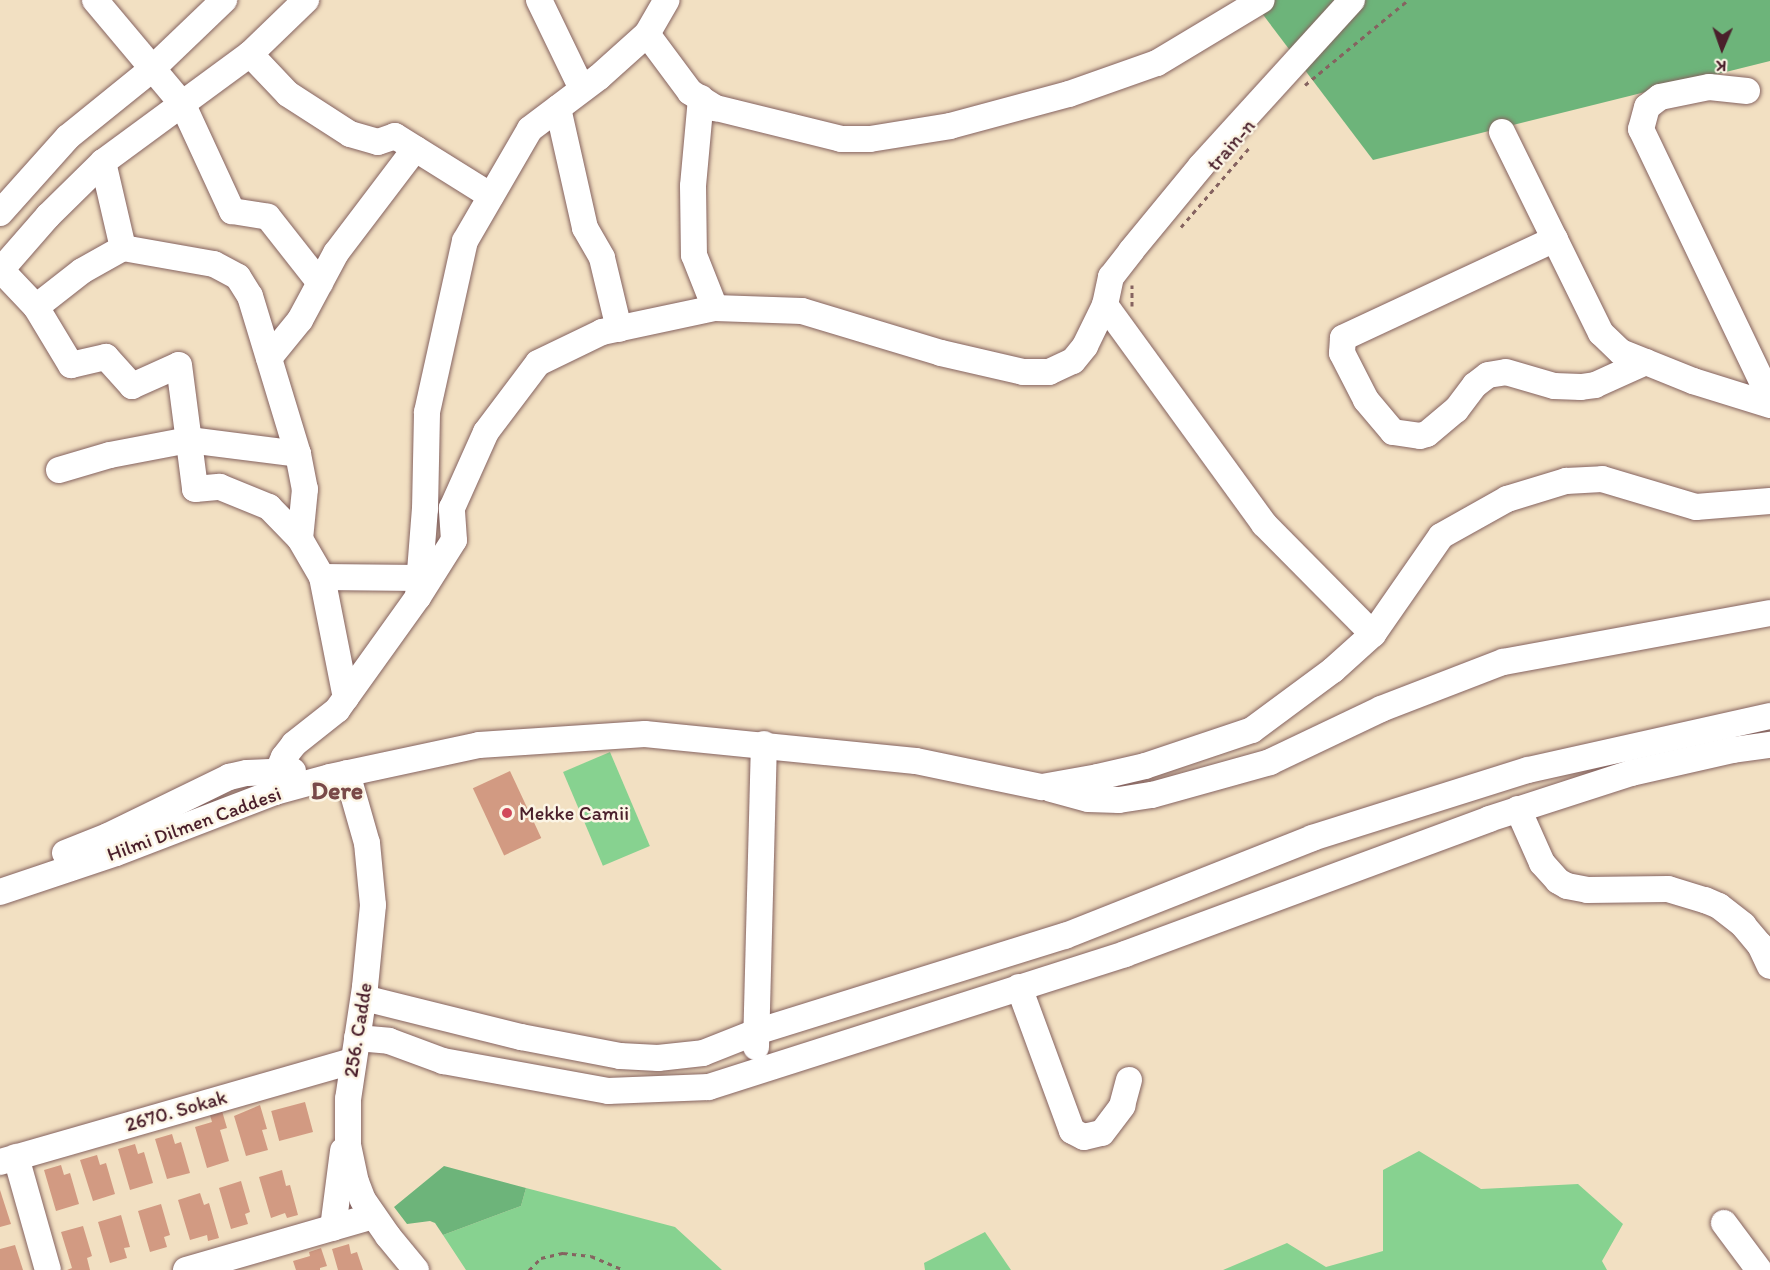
<!DOCTYPE html>
<html>
<head>
<meta charset="utf-8">
<style>
  body { margin:0 }
  #map { position:relative; width:1770px; height:1270px; overflow:hidden; background:#f2e0c2; font-family:Itim,sans-serif }
  div>[style] { position:absolute }
  [style*='--x'] { left:calc(var(--x)*1px); top:calc(var(--y)*1px); width:calc(var(--w)*1px); rotate:calc(var(--a)*1deg) }
  .green>* { inset:0; background:#87d290; transform-origin:0 0 }
  .forest>* { inset:0; background:#6db47a }
  .building>* { inset:0; background:#d29a82; transform-origin:0 0 }
  .path>* { height:3px; margin-top:-1.5px; transform-origin:0; background:repeating-linear-gradient(90deg,#856360 0 4.5px,transparent 0 9px) }
  .roads { filter:drop-shadow(0 0 2px #856360) drop-shadow(0 0 2px #856360) }
  .minor>* { height:26px; margin:-13px; padding:0 13px; transform-origin:13px; border-radius:13px; background:#fff }
  .dots>* { width:16px; height:16px; translate:-50% -50%; box-sizing:border-box; border:3px solid #fcf5e5; border-radius:50% }
  span { translate:-50% -50%; white-space:nowrap; text-align:center; line-height:1.15; -webkit-text-stroke:5px #fcf5e5; paint-order:stroke }
  .street-label { font-size:20px; color:#4a1f2b }
  .poi-label { font-size:20px; color:#4a1f2b }
  .left { translate:0 -50%; text-align:left }
  .district-label { font-size:26px; color:#7a4a49; font-weight:700 }
  .north { position:absolute; left:1692px; top:18px; width:60px; height:60px; -webkit-text-stroke:4px #fcf5e5; paint-order:stroke; rotate:182deg; font-size:16px; font-weight:700; line-height:24px; text-align:center; color:#4a1f2b }
  .north::after { content:''; display:block; margin:auto; width:21px; height:27px; background:#4a1f2b; clip-path:polygon(50% 0,100% 100%,50% 72%,0 100%) }
</style>
</head>
<body>
<div id="map">
  <div class="green">
    <div style="left:610px;top:752px;width:102px;height:51px;rotate:67deg"></div>
    <div style="clip-path:polygon(1419px 1151px,1481px 1189px,1578px 1184px,1623px 1224px,1602px 1261px,1607px 1270px,1223px 1270px,1287px 1243px,1326px 1267px,1383px 1251px,1383px 1170px)"></div>
    <div style="clip-path:polygon(526px 1188px,675px 1227px,722px 1270px,466px 1270px,443px 1235px,521px 1206px)"></div>
    <div style="clip-path:polygon(985px 1232px,1011px 1270px,925px 1270px,924px 1263px)"></div>
  </div>
  <div class="forest">
    <div style="clip-path:polygon(1264px 0,1770px 0,1770px 61px,1373px 160px,1261px 12px)"></div>
    <div style="clip-path:polygon(444px 1166px,526px 1188px,521px 1206px,443px 1235px,435px 1223px,430px 1221px,407px 1224px,394px 1207px)"></div>
  </div>
  <div class="building">
    <div style="left:510px;top:771px;width:74px;height:41px;rotate:65deg"></div>
    <div style="left:305px;top:1102px;width:31px;height:35px;rotate:75deg"></div>
    <div style="clip-path:polygon(260px 1105px,267px 1129px,262px 1130px,268px 1150px,246px 1156px,234px 1116px)"></div>
    <div style="clip-path:polygon(222px 1111px,227px 1128px,220px 1130px,229px 1161px,207px 1168px,195px 1127px,212px 1122px,210px 1115px)"></div>
    <div style="clip-path:polygon(172px 1134px,175px 1144px,181px 1142px,190px 1173px,167px 1179px,155px 1139px)"></div>
    <div style="clip-path:polygon(135px 1144px,138px 1154px,144px 1152px,153px 1183px,130px 1190px,118px 1149px)"></div>
    <div style="clip-path:polygon(97px 1155px,100px 1165px,106px 1163px,115px 1194px,93px 1201px,80px 1160px)"></div>
    <div style="clip-path:polygon(61px 1165px,64px 1175px,70px 1173px,79px 1204px,56px 1211px,44px 1170px)"></div>
    <div style="clip-path:polygon(282px 1170px,286px 1186px,290px 1185px,298px 1215px,287px 1218px,285px 1213px,271px 1218px,259px 1177px)"></div>
    <div style="clip-path:polygon(241px 1181px,250px 1212px,245px 1214px,248px 1224px,231px 1229px,219px 1188px)"></div>
    <div style="clip-path:polygon(0 1190px,11px 1224px,0 1227px)"></div>
    <div style="clip-path:polygon(200px 1193px,204px 1205px,209px 1203px,219px 1238px,208px 1241px,207px 1235px,190px 1240px,178px 1200px)"></div>
    <div style="clip-path:polygon(161px 1204px,170px 1235px,164px 1237px,167px 1247px,150px 1252px,138px 1211px)"></div>
    <div style="clip-path:polygon(121px 1215px,130px 1247px,124px 1248px,127px 1258px,110px 1263px,98px 1222px)"></div>
    <div style="clip-path:polygon(83px 1226px,92px 1256px,87px 1258px,90px 1270px,67px 1270px,72px 1268px,61px 1232px)"></div>
    <div style="clip-path:polygon(349px 1244px,351px 1254px,357px 1252px,363px 1270px,338px 1270px,332px 1249px)"></div>
    <div style="clip-path:polygon(15px 1245px,23px 1270px,0 1270px,0 1249px)"></div>
    <div style="clip-path:polygon(321px 1248px,327px 1266px,320px 1268px,320px 1270px,296px 1270px,293px 1261px,310px 1256px,309px 1252px)"></div>
  </div>
  <div class="path">
    <div style="--x:1305;--y:85;--w:134;--a:-39.5"></div>
    <div style="--x:1181;--y:227;--w:104;--a:-49.3"></div>
    <div style="--x:1132;--y:306;--w:21;--a:-90"></div>
    <div style="--x:529;--y:1270;--w:17;--a:-45"></div>
    <div style="--x:541;--y:1258;--w:23;--a:-13"></div>
    <div style="--x:563;--y:1253;--w:28;--a:6"></div>
    <div style="--x:591;--y:1256;--w:36;--a:23"></div>
  </div>
  <div class="roads">
    <div class="minor">
      <div style="--x:95;--y:0;--w:137;--a:50"></div>
      <div style="--x:183;--y:105;--w:117;--a:65.2"></div>
      <div style="--x:232;--y:211;--w:36;--a:9"></div>
      <div style="--x:268;--y:217;--w:84;--a:51.8"></div>
      <div style="--x:539;--y:0;--w:99;--a:64.2"></div>
      <div style="--x:647;--y:34;--w:72;--a:53.4"></div>
      <div style="--x:690;--y:92;--w:31;--a:32"></div>
      <div style="--x:716;--y:108;--w:129;--a:13.9"></div>
      <div style="--x:841;--y:139;--w:29;--a:0"></div>
      <div style="--x:870;--y:139;--w:81;--a:-9.2"></div>
      <div style="--x:950;--y:126;--w:123;--a:-15.1"></div>
      <div style="--x:1069;--y:94;--w:93;--a:-19.4"></div>
      <div style="--x:1157;--y:63;--w:122;--a:-31"></div>
      <div style="--x:250;--y:54;--w:55;--a:46.5"></div>
      <div style="--x:288;--y:94;--w:74;--a:32.8"></div>
      <div style="--x:350;--y:134;--w:29;--a:16"></div>
      <div style="--x:378;--y:142;--w:18;--a:-19"></div>
      <div style="--x:395;--y:136;--w:113;--a:32"></div>
      <div style="--x:1747;--y:91;--w:38;--a:-174"></div>
      <div style="--x:1709;--y:87;--w:50;--a:168.5"></div>
      <div style="--x:1660;--y:97;--w:16;--a:142"></div>
      <div style="--x:1647;--y:107;--w:23;--a:105"></div>
      <div style="--x:1641;--y:129;--w:298;--a:64.4"></div>
      <div style="--x:701;--y:98;--w:88;--a:95.2"></div>
      <div style="--x:693;--y:186;--w:69;--a:89.2"></div>
      <div style="--x:694;--y:255;--w:57;--a:68.4"></div>
      <div style="--x:558;--y:108;--w:123;--a:77.3"></div>
      <div style="--x:585;--y:228;--w:34;--a:60"></div>
      <div style="--x:602;--y:258;--w:73;--a:76.5"></div>
      <div style="--x:1502;--y:132;--w:224;--a:63.8"></div>
      <div style="--x:1601;--y:333;--w:28;--a:44"></div>
      <div style="--x:1621;--y:352;--w:78;--a:21.9"></div>
      <div style="--x:1693;--y:381;--w:81;--a:17.3"></div>
      <div style="--x:103;--y:162;--w:88;--a:76.9"></div>
      <div style="--x:0;--y:213;--w:102;--a:-48.2"></div>
      <div style="--x:68;--y:137;--w:108;--a:-39"></div>
      <div style="--x:152;--y:69;--w:100;--a:-43.8"></div>
      <div style="--x:1555;--y:239;--w:234;--a:155"></div>
      <div style="--x:1343;--y:338;--w:15;--a:94"></div>
      <div style="--x:1342;--y:353;--w:53;--a:62.9"></div>
      <div style="--x:1366;--y:400;--w:42;--a:49.8"></div>
      <div style="--x:1393;--y:432;--w:27;--a:8"></div>
      <div style="--x:1420;--y:436;--w:7;--a:-16"></div>
      <div style="--x:1427;--y:434;--w:38;--a:-40"></div>
      <div style="--x:1456;--y:410;--w:31;--a:-53"></div>
      <div style="--x:1475;--y:385;--w:16;--a:-38"></div>
      <div style="--x:1488;--y:375;--w:18;--a:-9"></div>
      <div style="--x:1506;--y:372;--w:50;--a:16.3"></div>
      <div style="--x:1554;--y:386;--w:27;--a:2"></div>
      <div style="--x:1581;--y:387;--w:14;--a:-8"></div>
      <div style="--x:1595;--y:385;--w:56;--a:-24.3"></div>
      <div style="--x:1;--y:270;--w:51;--a:46.6"></div>
      <div style="--x:36;--y:307;--w:58;--a:-38"></div>
      <div style="--x:82;--y:271;--w:47;--a:-29.3"></div>
      <div style="--x:123;--y:248;--w:92;--a:10"></div>
      <div style="--x:214;--y:264;--w:27;--a:28"></div>
      <div style="--x:238;--y:277;--w:22;--a:58"></div>
      <div style="--x:250;--y:296;--w:165;--a:73.1"></div>
      <div style="--x:298;--y:454;--w:36;--a:79"></div>
      <div style="--x:305;--y:489;--w:50;--a:95.7"></div>
      <div style="--x:300;--y:539;--w:44;--a:59.9"></div>
      <div style="--x:322;--y:577;--w:123;--a:78.8"></div>
      <div style="--x:0;--y:271;--w:73;--a:-48.9"></div>
      <div style="--x:48;--y:216;--w:77;--a:-44.5"></div>
      <div style="--x:103;--y:162;--w:182;--a:-36.3"></div>
      <div style="--x:250;--y:54;--w:78;--a:-44"></div>
      <div style="--x:1105;--y:305;--w:271;--a:54"></div>
      <div style="--x:1264;--y:524;--w:155;--a:45.3"></div>
      <div style="--x:36;--y:307;--w:68;--a:58.9"></div>
      <div style="--x:71;--y:365;--w:36;--a:-13"></div>
      <div style="--x:106;--y:357;--w:39;--a:48"></div>
      <div style="--x:132;--y:386;--w:51;--a:-24.1"></div>
      <div style="--x:179;--y:365;--w:125;--a:82.6"></div>
      <div style="--x:195;--y:489;--w:25;--a:-5"></div>
      <div style="--x:220;--y:487;--w:53;--a:22.2"></div>
      <div style="--x:269;--y:507;--w:45;--a:45.9"></div>
      <div style="--x:269;--y:358;--w:49;--a:-50.8"></div>
      <div style="--x:300;--y:320;--w:76;--a:-61.8"></div>
      <div style="--x:336;--y:253;--w:131;--a:-52.8"></div>
      <div style="--x:59;--y:470;--w:53;--a:-16.4"></div>
      <div style="--x:110;--y:455;--w:80;--a:-10.8"></div>
      <div style="--x:189;--y:440;--w:110;--a:7.3"></div>
      <div style="--x:322;--y:577;--w:98;--a:0.6"></div>
      <div style="--x:418;--y:597;--w:67;--a:-57.7"></div>
      <div style="--x:454;--y:540;--w:32;--a:-94"></div>
      <div style="--x:452;--y:508;--w:83;--a:-65.9"></div>
      <div style="--x:486;--y:432;--w:86;--a:-53"></div>
      <div style="--x:538;--y:363;--w:71;--a:-25.8"></div>
      <div style="--x:602;--y:332;--w:116;--a:-12"></div>
      <div style="--x:715;--y:308;--w:87;--a:2"></div>
      <div style="--x:802;--y:311;--w:145;--a:16.8"></div>
      <div style="--x:941;--y:353;--w:84;--a:13"></div>
      <div style="--x:1023;--y:372;--w:26;--a:0"></div>
      <div style="--x:1049;--y:372;--w:26;--a:-25"></div>
      <div style="--x:1073;--y:361;--w:19;--a:-51"></div>
      <div style="--x:1085;--y:346;--w:46;--a:-64"></div>
      <div style="--x:1105;--y:305;--w:29;--a:-78"></div>
      <div style="--x:1111;--y:277;--w:33;--a:-52"></div>
      <div style="--x:1131;--y:251;--w:110;--a:-50.5"></div>
      <div style="--x:1201;--y:166;--w:224;--a:-47.7"></div>
      <div style="--x:347;--y:773;--w:73;--a:74.1"></div>
      <div style="--x:367;--y:843;--w:62;--a:84.5"></div>
      <div style="--x:373;--y:905;--w:82;--a:95.6"></div>
      <div style="--x:365;--y:987;--w:113;--a:98.6"></div>
      <div style="--x:348;--y:1099;--w:46;--a:90"></div>
      <div style="--x:348;--y:1145;--w:38;--a:78"></div>
      <div style="--x:356;--y:1182;--w:19;--a:69"></div>
      <div style="--x:363;--y:1200;--w:44;--a:55.2"></div>
      <div style="--x:388;--y:1236;--w:44;--a:50.5"></div>
      <div style="--x:1051;--y:789;--w:38;--a:15"></div>
      <div style="--x:1088;--y:799;--w:31;--a:2"></div>
      <div style="--x:1119;--y:800;--w:33;--a:-9"></div>
      <div style="--x:1152;--y:795;--w:123;--a:-15.6"></div>
      <div style="--x:1270;--y:762;--w:123;--a:-25.5"></div>
      <div style="--x:1381;--y:709;--w:131;--a:-21.1"></div>
      <div style="--x:1503;--y:662;--w:271;--a:-10.4"></div>
      <div style="--x:275;--y:792;--w:21;--a:-82"></div>
      <div style="--x:278;--y:771;--w:15;--a:-67"></div>
      <div style="--x:284;--y:757;--w:16;--a:-52"></div>
      <div style="--x:294;--y:744;--w:55;--a:-38.3"></div>
      <div style="--x:337;--y:710;--w:139;--a:-54.4"></div>
      <div style="--x:418;--y:597;--w:88;--a:-85.5"></div>
      <div style="--x:425;--y:509;--w:97;--a:-88.8"></div>
      <div style="--x:427;--y:412;--w:175;--a:-77.5"></div>
      <div style="--x:465;--y:241;--w:129;--a:-59.9"></div>
      <div style="--x:530;--y:129;--w:86;--a:-37"></div>
      <div style="--x:599;--y:77;--w:64;--a:-41.9"></div>
      <div style="--x:647;--y:34;--w:39;--a:-60"></div>
      <div style="--x:1518;--y:809;--w:59;--a:66"></div>
      <div style="--x:1542;--y:863;--w:24;--a:48"></div>
      <div style="--x:1558;--y:881;--w:10;--a:29"></div>
      <div style="--x:1567;--y:886;--w:20;--a:11"></div>
      <div style="--x:1587;--y:890;--w:81;--a:-0.7"></div>
      <div style="--x:1668;--y:889;--w:39;--a:17"></div>
      <div style="--x:1705;--y:900;--w:15;--a:23"></div>
      <div style="--x:1719;--y:906;--w:31;--a:38"></div>
      <div style="--x:1743;--y:925;--w:26;--a:50"></div>
      <div style="--x:1760;--y:945;--w:23;--a:65"></div>
      <div style="--x:65;--y:853;--w:46;--a:-21.6"></div>
      <div style="--x:108;--y:836;--w:135;--a:-26"></div>
      <div style="--x:229;--y:777;--w:18;--a:-13"></div>
      <div style="--x:247;--y:773;--w:46;--a:-2.5"></div>
      <div style="--x:0;--y:892;--w:122;--a:-18.6"></div>
      <div style="--x:116;--y:853;--w:170;--a:-21"></div>
      <div style="--x:275;--y:792;--w:57;--a:-15.3"></div>
      <div style="--x:330;--y:777;--w:152;--a:-12.1"></div>
      <div style="--x:479;--y:745;--w:166;--a:-3.8"></div>
      <div style="--x:645;--y:734;--w:272;--a:5.7"></div>
      <div style="--x:916;--y:761;--w:129;--a:11.7"></div>
      <div style="--x:1042;--y:787;--w:57;--a:-10.1"></div>
      <div style="--x:1098;--y:777;--w:48;--a:-13.2"></div>
      <div style="--x:1145;--y:766;--w:113;--a:-18.6"></div>
      <div style="--x:1252;--y:730;--w:101;--a:-36.5"></div>
      <div style="--x:1333;--y:670;--w:54;--a:-42"></div>
      <div style="--x:1373;--y:634;--w:119;--a:-55.2"></div>
      <div style="--x:1441;--y:536;--w:76;--a:-29.3"></div>
      <div style="--x:1507;--y:499;--w:62;--a:-17"></div>
      <div style="--x:1566;--y:481;--w:36;--a:-3"></div>
      <div style="--x:1602;--y:479;--w:98;--a:16.6"></div>
      <div style="--x:1696;--y:507;--w:74;--a:-4.6"></div>
      <div style="--x:1019;--y:987;--w:153;--a:69.8"></div>
      <div style="--x:1072;--y:1131;--w:13;--a:27"></div>
      <div style="--x:1084;--y:1137;--w:18;--a:-13"></div>
      <div style="--x:1102;--y:1133;--w:34;--a:-53"></div>
      <div style="--x:1122;--y:1106;--w:27;--a:-75"></div>
      <div style="--x:364;--y:998;--w:162;--a:14"></div>
      <div style="--x:521;--y:1037;--w:101;--a:10.9"></div>
      <div style="--x:620;--y:1056;--w:38;--a:3"></div>
      <div style="--x:658;--y:1058;--w:45;--a:-6.3"></div>
      <div style="--x:703;--y:1053;--w:57;--a:-21.6"></div>
      <div style="--x:756;--y:1032;--w:324;--a:-17.3"></div>
      <div style="--x:1065;--y:936;--w:266;--a:-21.6"></div>
      <div style="--x:1312;--y:838;--w:226;--a:-17.5"></div>
      <div style="--x:1528;--y:770;--w:248;--a:-12.6"></div>
      <div style="--x:357;--y:1038;--w:32;--a:5"></div>
      <div style="--x:389;--y:1041;--w:58;--a:20.3"></div>
      <div style="--x:443;--y:1061;--w:168;--a:10.3"></div>
      <div style="--x:608;--y:1091;--w:101;--a:-2.3"></div>
      <div style="--x:709;--y:1087;--w:437;--a:-17.7"></div>
      <div style="--x:1125;--y:954;--w:388;--a:-20.3"></div>
      <div style="--x:1489;--y:819;--w:149;--a:-17.9"></div>
      <div style="--x:1631;--y:773;--w:105;--a:-12.7"></div>
      <div style="--x:1733;--y:750;--w:37;--a:-8"></div>
      <div style="--x:756;--y:1047;--w:303;--a:-88.5"></div>
      <div style="--x:16;--y:1157;--w:117;--a:74.2"></div>
      <div style="--x:0;--y:1162;--w:367;--a:-16"></div>
      <div style="--x:1724;--y:1223;--w:59;--a:53.3"></div>
      <div style="--x:333;--y:1228;--w:78;--a:-82.6"></div>
      <div style="--x:186;--y:1270;--w:195;--a:-16.1"></div>
    </div>
  </div>
  <div class="dots">
    <div style="left:507px;top:813px;background:#d1495b"></div>
  </div>
  <div class="street-label">
    <span style="left:1231px;top:145px;rotate:-49deg">train-n</span>
    <span style="left:194px;top:824px;rotate:-20deg">Hilmi Dilmen Caddesi</span>
    <span style="left:358px;top:1030px;rotate:-81deg">256. Cadde</span>
    <span style="left:176px;top:1111px;rotate:-16deg">2670. Sokak</span>
  </div>
  <div class="poi-label">
    <span class="left" style="left:519px;top:813px">Mekke Camii</span>
  </div>
  <div class="district-label">
    <span style="left:337px;top:791px">Dere</span>
  </div>
  <div class="north">K</div>
</div>
</body>
</html>
